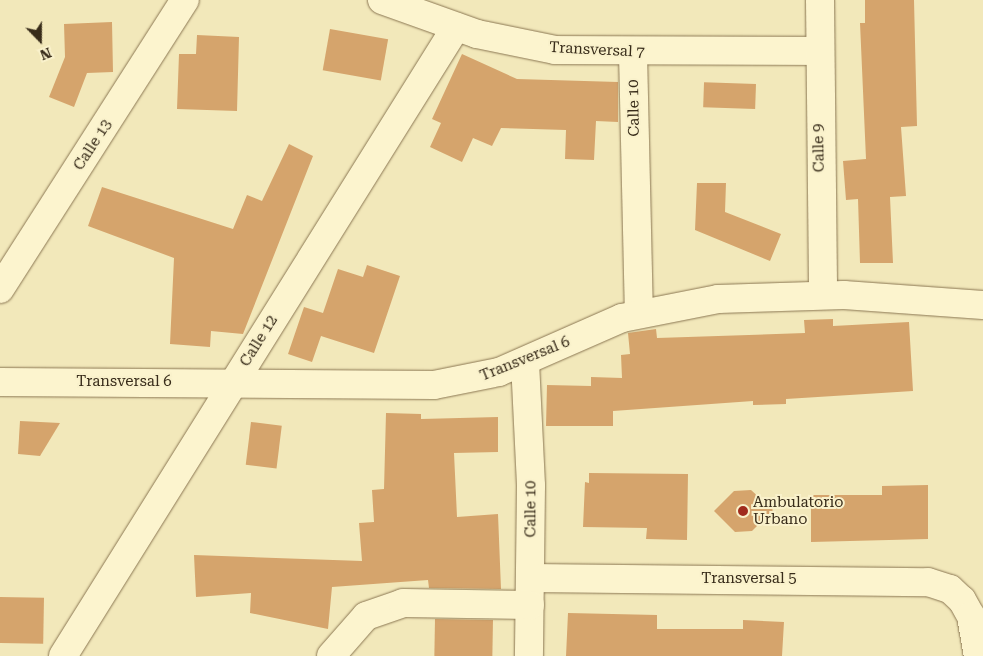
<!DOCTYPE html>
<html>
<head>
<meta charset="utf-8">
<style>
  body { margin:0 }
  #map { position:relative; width:983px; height:656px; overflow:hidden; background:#f2e8ba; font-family:"Roboto Serif",serif }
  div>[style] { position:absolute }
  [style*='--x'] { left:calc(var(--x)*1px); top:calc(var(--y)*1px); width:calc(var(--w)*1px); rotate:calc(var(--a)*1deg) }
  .building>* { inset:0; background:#d5a46c; transform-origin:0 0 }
  .roads { filter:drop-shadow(0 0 1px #8b7753) drop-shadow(0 0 1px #8b7753) }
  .minor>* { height:28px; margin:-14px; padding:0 14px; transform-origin:14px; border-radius:14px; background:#fcf4ce }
  .dots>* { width:14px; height:14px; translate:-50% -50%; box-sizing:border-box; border:2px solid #f9f1cb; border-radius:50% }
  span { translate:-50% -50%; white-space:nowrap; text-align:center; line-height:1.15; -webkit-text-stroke:4px #f9f1cb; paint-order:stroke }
  .street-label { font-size:15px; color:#382c1a }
  .poi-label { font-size:15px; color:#382c1a }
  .left { translate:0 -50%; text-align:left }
  .north { position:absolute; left:15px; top:15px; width:50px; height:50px; -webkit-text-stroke:4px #f9f1cb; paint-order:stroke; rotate:158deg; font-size:14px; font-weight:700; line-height:20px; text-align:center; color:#382c1a }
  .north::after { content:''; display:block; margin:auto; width:18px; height:22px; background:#382c1a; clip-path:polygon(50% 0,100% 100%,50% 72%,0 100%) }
</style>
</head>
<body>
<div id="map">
  <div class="building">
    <div style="clip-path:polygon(865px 0,914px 0,917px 126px,901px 127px,906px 196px,890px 197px,893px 263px,860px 263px,858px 199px,846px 200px,843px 161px,866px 159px,860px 23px,865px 23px)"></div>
    <div style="clip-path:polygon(112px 22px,113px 72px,87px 73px,74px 107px,49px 97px,65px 57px,64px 24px)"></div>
    <div style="left:330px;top:29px;width:59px;height:42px;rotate:10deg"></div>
    <div style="clip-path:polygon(197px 35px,239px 37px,237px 111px,177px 109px,179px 54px,196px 54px)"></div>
    <div style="clip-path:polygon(462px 54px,517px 79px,618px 82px,618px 122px,596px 121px,594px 160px,565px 159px,566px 130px,501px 128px,492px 146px,473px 138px,462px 162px,430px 147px,441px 123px,432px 119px)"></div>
    <div style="left:756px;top:84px;width:25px;height:52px;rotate:92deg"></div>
    <div style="clip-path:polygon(289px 144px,313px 156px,243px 334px,211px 331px,210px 347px,170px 344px,174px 258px,88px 226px,102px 187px,233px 229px,247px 195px,262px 201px)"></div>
    <div style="clip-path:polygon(697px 183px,726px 183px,725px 212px,781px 234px,770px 261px,695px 230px)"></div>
    <div style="clip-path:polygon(367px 265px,400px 276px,374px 353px,321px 336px,312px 362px,288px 354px,304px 307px,323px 313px,338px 269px,363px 277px)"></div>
    <div style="clip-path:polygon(833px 319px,833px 326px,909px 322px,913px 391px,786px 399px,786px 404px,753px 405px,753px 401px,613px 411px,613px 426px,546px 426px,547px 385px,591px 386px,591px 377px,622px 378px,621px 355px,630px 354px,628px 333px,656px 329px,657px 338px,805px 333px,804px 320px)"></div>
    <div style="clip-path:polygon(386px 413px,421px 414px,421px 419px,498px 417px,498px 452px,454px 453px,457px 517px,498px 514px,501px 589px,429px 588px,428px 580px,332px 587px,328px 629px,250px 613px,251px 593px,196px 597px,194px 555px,362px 561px,359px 523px,374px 522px,372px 490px,384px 489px)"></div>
    <div style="clip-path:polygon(20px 421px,60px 423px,40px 456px,18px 454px)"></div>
    <div style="left:251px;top:422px;width:31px;height:43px;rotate:7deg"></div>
    <div style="clip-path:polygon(589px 473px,688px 474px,687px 540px,646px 539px,647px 528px,583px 527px,585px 482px,589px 483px)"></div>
    <div style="clip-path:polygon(928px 485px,928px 539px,811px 542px,811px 495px,882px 495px,882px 486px)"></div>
    <div style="clip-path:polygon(751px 490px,773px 510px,752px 531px,735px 532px,714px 511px,734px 491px)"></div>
    <div style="left:0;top:597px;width:44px;height:46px;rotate:1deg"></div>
    <div style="clip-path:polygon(568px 613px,657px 615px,657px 629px,743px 629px,743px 620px,784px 622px,782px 656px,566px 656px)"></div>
    <div style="left:435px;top:619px;width:58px;height:37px;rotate:1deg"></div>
  </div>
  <div class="roads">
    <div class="minor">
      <div style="--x:382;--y:0;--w:101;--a:19.7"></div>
      <div style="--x:477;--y:34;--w:80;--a:11.6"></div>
      <div style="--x:555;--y:50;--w:264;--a:0.2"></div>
      <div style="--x:820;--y:0;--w:295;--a:89.4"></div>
      <div style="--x:633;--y:53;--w:261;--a:88.7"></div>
      <div style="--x:0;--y:289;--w:343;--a:-57.4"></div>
      <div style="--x:525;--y:362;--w:124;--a:87.2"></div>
      <div style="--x:531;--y:486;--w:170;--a:90.7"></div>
      <div style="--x:0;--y:382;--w:434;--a:0.4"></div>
      <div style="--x:434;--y:385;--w:66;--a:-11.3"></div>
      <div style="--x:499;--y:372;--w:134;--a:-23.7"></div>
      <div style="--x:622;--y:318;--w:98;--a:-11.2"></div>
      <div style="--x:718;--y:299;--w:126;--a:-1.8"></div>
      <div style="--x:844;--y:295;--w:139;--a:4.1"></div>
      <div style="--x:530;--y:578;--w:398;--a:0.6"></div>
      <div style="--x:928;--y:582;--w:23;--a:18"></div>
      <div style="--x:950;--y:589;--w:16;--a:43"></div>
      <div style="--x:962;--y:600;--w:18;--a:61"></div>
      <div style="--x:971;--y:616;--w:41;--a:80.1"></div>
      <div style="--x:63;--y:656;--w:742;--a:-58"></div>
      <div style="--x:331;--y:656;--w:53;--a:-48.8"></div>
      <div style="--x:366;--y:616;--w:39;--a:-19"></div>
      <div style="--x:403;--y:603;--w:127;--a:0.9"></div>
    </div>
  </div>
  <div class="dots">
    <div style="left:743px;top:511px;background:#a02b1d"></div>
  </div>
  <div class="street-label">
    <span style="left:597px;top:50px;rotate:3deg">Transversal 7</span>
    <span style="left:634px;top:108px;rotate:-91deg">Calle 10</span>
    <span style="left:93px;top:145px;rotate:-57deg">Calle 13</span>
    <span style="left:819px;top:148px;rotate:-91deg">Calle 9</span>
    <span style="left:259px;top:341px;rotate:-58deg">Calle 12</span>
    <span style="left:525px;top:359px;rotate:-22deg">Transversal 6</span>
    <span style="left:124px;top:382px">Transversal 6</span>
    <span style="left:531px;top:509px;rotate:-90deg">Calle 10</span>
    <span style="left:749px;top:579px">Transversal 5</span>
  </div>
  <div class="poi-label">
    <span class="left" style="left:753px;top:511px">Ambulatorio<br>Urbano</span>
  </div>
  <div class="north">N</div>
</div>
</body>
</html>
